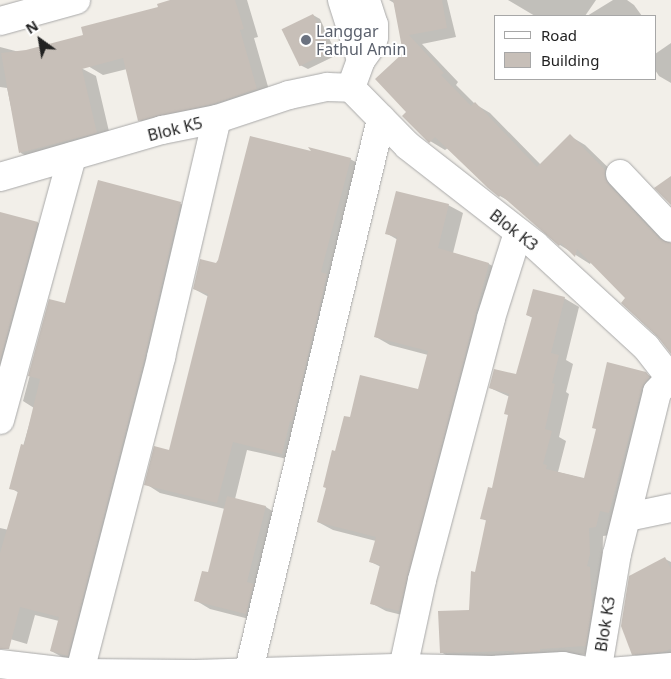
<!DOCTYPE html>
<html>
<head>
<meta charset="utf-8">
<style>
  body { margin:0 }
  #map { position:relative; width:671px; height:679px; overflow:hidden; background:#f2efe9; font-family:"Noto Sans",sans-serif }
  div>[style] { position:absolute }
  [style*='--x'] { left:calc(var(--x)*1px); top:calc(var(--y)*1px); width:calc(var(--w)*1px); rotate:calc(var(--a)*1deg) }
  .shadow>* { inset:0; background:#0003 }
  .building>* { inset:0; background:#c7bfb8; transform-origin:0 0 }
  .roads { filter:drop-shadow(0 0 1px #a9a9a9) drop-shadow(0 0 1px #a9a9a9) }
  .minor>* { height:28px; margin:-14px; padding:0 14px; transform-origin:14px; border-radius:14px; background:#fff }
  .dots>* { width:14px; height:14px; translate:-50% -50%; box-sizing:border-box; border:2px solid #fff; border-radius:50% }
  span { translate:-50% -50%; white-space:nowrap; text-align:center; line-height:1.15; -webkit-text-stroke:4px #fff; paint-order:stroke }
  .worship-label { font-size:16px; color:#5b616d }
  .left { translate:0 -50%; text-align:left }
  .street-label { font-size:16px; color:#222 }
  .legend { position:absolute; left:494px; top:15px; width:162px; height:65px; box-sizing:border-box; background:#fff; border:1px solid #a7a7a7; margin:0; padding:6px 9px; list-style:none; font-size:15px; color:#222 }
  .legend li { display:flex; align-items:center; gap:10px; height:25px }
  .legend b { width:25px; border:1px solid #a7a7a7 }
  .north { position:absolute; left:15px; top:15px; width:50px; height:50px; -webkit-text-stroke:4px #fff; paint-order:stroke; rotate:328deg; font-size:14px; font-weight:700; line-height:20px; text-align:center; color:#222 }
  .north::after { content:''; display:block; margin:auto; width:18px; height:22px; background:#222; clip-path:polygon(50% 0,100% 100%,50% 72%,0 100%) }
</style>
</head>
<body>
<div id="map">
  <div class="shadow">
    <div style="clip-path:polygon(173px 0,247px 0,258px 37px,254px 38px,271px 97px,154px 128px,139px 120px,127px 69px,103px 75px,88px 66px,84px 36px,159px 8px)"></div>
    <div style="clip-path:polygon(389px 0,447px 0,456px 37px,422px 44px,458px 82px,456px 85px,475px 104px,490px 113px,541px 165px,570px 136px,585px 145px,620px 179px,624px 195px,671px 244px,671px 350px,622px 303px,627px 298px,591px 262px,590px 264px,560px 245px,514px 204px,500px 196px,448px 148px,445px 150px,430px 141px,408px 112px,405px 54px,394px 3px)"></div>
    <div style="clip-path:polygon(508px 0,596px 0,585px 16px,535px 16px)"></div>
    <div style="clip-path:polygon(613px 0,627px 0,634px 5px,642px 16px,587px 16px)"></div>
    <div style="clip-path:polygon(313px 15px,320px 19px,337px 55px,308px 69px,300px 65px)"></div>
    <div style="clip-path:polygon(671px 43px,671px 83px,659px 76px,655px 70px,655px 54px)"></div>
    <div style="clip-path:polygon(0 47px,81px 68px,96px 76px,111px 140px,35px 161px,21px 153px,7px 88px,0 87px)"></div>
    <div style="clip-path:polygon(313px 153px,350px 159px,365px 167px,296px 461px,247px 450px,235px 499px,266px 507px,280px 516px,261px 622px,210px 609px,195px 600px,209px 574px,225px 509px,160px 493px,146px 484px,170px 452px,209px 297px,194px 289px)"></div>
    <div style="clip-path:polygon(99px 181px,181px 204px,196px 212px,82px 664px,66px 659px,51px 651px,59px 621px,35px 615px,27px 644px,0 636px,0 528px,9px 530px,19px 493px,11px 488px,34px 408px,23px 401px,50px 300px,66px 304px)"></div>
    <div style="clip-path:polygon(448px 205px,463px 213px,453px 253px,489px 264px,503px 272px,414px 618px,386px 611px,371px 603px,381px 567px,371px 562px,376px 541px,333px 530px,318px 522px,336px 452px,350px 419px,419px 391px,428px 355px,390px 345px,376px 337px,398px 240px,386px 233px)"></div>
    <div style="clip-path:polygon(0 213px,38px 223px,52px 231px,0 422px)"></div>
    <div style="clip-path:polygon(564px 298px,579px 307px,566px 360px,573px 364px,566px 392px,569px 394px,559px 437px,566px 441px,558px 472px,585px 479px,645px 373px,660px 382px,611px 535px,603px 536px,600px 654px,456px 661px,441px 652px,470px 611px,487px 521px,481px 518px,493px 490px,509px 416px,510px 397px,490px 388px,517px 376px,533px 318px,527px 315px)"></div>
    <div style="clip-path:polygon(665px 559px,671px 562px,671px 660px,648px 662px,633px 654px)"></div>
  </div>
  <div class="building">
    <div style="clip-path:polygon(170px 0,235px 0,244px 29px,240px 30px,257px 89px,213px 104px,138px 121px,123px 58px,82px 69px,97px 133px,19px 153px,1px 53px,26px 50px,83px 35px,81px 27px,158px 7px,157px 4px)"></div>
    <div style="clip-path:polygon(393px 0,442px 0,447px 28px,409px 35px,444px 73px,441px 75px,471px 106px,475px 102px,537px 167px,570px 134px,605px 170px,605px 177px,609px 185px,660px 239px,671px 243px,671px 354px,657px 336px,621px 303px,625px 298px,577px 249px,575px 257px,561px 243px,559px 246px,501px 195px,499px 197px,488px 188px,435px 137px,429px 143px,402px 116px,406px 112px,375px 79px,403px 53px)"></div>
    <div style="left:313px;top:14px;width:41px;height:35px;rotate:64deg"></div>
    <div style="clip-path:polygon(250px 136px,311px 151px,308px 147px,351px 158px,321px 272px,327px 274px,317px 319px,292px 422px,290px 421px,282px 454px,233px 442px,217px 503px,144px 485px,154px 446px,169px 450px,208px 294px,193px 289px,200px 259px,216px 263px,218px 260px)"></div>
    <div style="clip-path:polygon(671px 176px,671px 205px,654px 188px)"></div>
    <div style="clip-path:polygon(98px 180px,181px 202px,146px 353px,68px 656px,50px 651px,59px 617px,20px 607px,9px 649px,0 649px,0 553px,18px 491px,9px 489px,21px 444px,24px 445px,40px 379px,28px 376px,49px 299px,65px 303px)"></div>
    <div style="clip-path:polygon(396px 191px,449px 204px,438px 248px,489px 263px,399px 611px,370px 604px,380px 565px,369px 562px,376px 537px,317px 522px,326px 488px,323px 487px,332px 450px,335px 451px,344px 416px,350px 417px,360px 375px,418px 389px,428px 351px,374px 337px,397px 237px,385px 234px)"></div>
    <div style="clip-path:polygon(0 212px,38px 222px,0 361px)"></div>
    <div style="clip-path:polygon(533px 289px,565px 297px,551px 353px,559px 355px,552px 383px,555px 384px,545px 429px,552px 431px,543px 464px,547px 465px,546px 469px,584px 478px,596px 429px,592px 428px,607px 362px,646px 372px,650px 377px,642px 388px,609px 513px,600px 511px,596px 527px,589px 528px,590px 554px,587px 566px,590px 567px,592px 608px,586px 646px,540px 649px,540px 652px,514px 653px,514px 651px,440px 653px,438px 611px,469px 610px,471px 571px,475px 572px,486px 520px,480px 519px,488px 487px,492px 488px,508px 415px,504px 414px,509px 394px,489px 388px,494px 369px,516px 374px,532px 317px,526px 315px)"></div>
    <div style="clip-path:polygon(227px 496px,266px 506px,247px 582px,254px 584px,246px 614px,194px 601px,202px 571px,208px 572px)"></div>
    <div style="clip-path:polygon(665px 557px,671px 569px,671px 649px,663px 652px,632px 655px,621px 626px,629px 576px)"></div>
  </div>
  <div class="roads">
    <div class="minor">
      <div style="--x:342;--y:0;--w:63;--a:72.4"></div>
      <div style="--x:361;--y:60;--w:30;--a:110"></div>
      <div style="--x:0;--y:21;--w:79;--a:-15.4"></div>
      <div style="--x:361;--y:60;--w:19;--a:-54"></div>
      <div style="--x:372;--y:45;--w:8;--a:-76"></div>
      <div style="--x:374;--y:37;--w:12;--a:-90"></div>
      <div style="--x:374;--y:25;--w:26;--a:-108"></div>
      <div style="--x:351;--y:88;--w:81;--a:45.5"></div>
      <div style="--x:408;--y:146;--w:161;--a:37.9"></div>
      <div style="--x:535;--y:245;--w:151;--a:42.6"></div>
      <div style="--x:646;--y:347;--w:41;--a:52"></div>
      <div style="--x:620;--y:174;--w:74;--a:46.6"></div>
      <div style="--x:0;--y:177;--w:169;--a:-16.2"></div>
      <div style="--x:162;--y:130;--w:56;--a:-11.3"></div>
      <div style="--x:217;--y:119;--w:76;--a:-18.4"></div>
      <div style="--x:289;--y:95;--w:39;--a:-12"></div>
      <div style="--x:327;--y:87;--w:24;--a:2"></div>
      <div style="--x:0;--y:420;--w:273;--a:-74.7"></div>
      <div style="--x:628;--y:517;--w:44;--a:-11.8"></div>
      <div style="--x:0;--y:664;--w:79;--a:6.6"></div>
      <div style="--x:78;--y:673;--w:117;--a:0.5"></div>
      <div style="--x:195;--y:674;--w:208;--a:-1.7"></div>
      <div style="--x:403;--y:668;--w:89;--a:1.3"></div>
      <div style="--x:492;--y:670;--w:71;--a:-3.2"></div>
      <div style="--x:563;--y:666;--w:35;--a:12"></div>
      <div style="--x:597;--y:673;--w:74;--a:-4.6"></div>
      <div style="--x:403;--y:668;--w:90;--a:-77.8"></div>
      <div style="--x:422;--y:580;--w:271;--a:-75.2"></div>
      <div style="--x:491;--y:318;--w:89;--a:-72.4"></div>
      <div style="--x:597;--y:673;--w:121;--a:-80.5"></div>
      <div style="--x:617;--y:554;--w:167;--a:-76.1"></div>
      <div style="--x:657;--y:392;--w:19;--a:-47"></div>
      <div style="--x:248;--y:674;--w:571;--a:-76.52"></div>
      <div style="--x:78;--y:679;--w:333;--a:-75.5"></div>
      <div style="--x:161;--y:357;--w:244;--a:-76.8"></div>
    </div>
  </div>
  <div class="dots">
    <div style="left:306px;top:40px;background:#6b7280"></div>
  </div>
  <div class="worship-label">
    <span class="left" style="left:316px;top:40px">Langgar<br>Fathul Amin</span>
  </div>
  <div class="street-label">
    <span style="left:175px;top:129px;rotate:-14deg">Blok K5</span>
    <span style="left:514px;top:230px;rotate:38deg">Blok K3</span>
    <span style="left:605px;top:624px;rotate:-81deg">Blok K3</span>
  </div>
  <ul class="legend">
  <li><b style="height:6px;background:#fff"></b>Road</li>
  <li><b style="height:14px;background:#c7bfb8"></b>Building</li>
  </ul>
  <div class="north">N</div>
</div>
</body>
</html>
